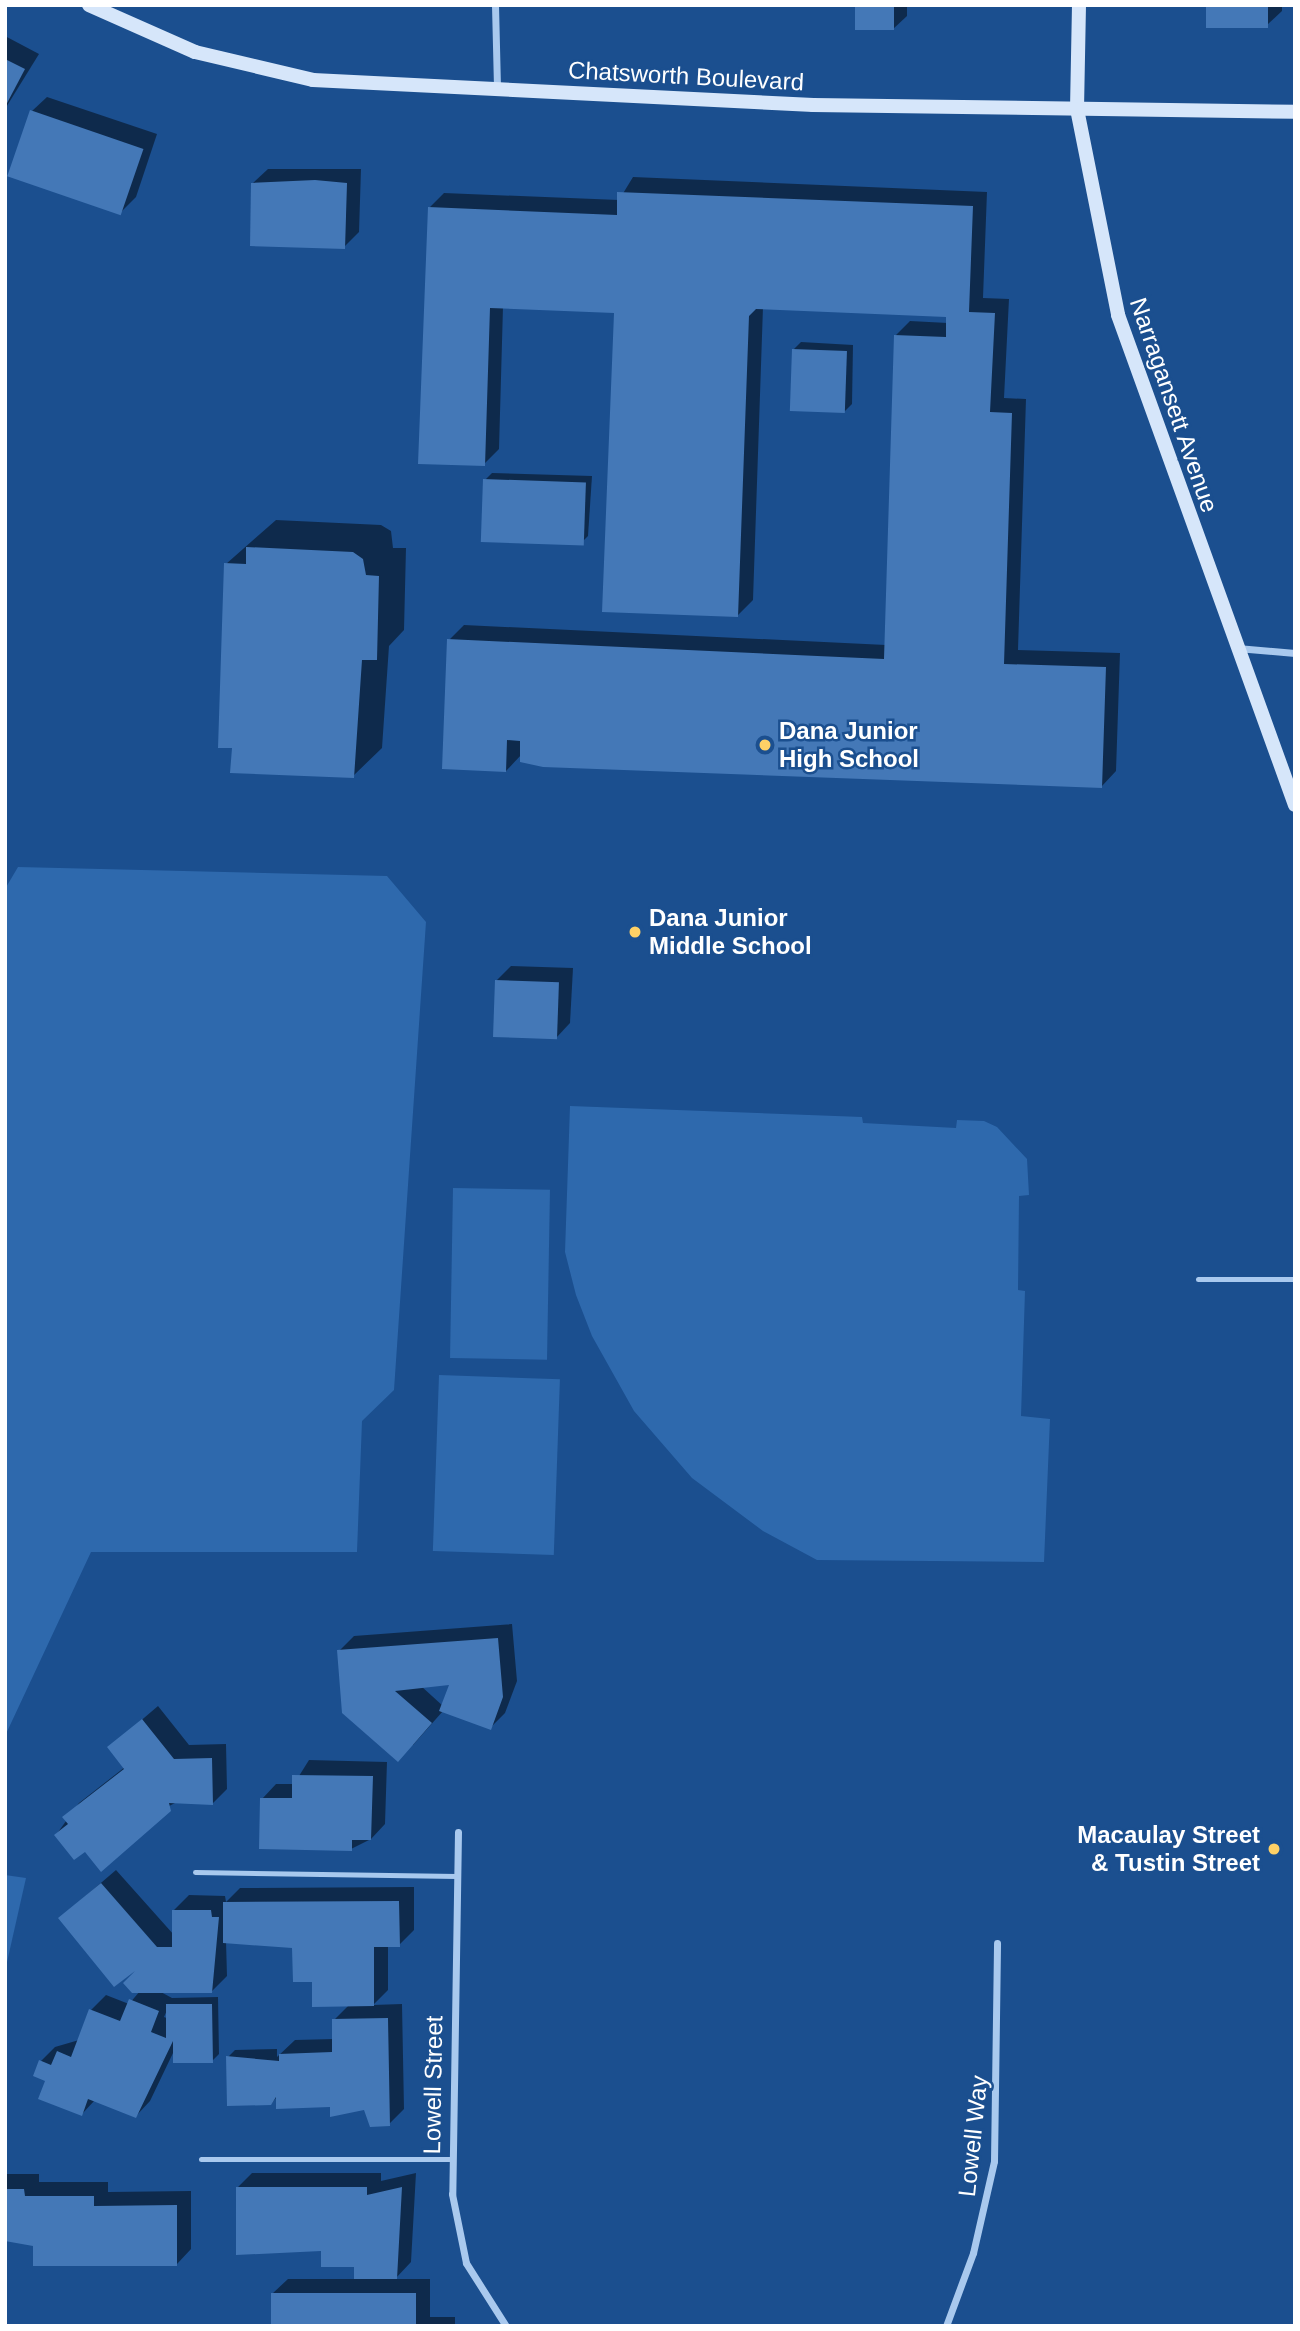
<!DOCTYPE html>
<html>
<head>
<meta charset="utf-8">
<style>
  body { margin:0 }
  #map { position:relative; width:1300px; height:2331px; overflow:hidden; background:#1b4f8f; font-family:Helvetica,sans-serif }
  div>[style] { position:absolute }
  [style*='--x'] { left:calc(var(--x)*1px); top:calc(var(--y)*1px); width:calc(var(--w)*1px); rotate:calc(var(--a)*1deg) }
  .green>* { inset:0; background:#2e69ad; transform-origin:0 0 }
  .shadow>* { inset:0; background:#0007 }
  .building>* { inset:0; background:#4478b7; transform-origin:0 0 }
  .lane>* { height:5px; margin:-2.5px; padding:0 2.5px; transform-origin:2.5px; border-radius:2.5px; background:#a9c9ee }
  .street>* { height:7px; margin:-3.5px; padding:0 3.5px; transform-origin:3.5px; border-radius:3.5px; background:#a9c9ee }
  .secondary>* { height:14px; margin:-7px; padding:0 7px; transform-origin:7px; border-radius:7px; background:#d6e6fa }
  .dots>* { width:19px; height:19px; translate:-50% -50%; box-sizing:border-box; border:4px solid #1b4f8f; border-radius:50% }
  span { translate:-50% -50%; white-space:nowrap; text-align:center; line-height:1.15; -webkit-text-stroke:5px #1b4f8f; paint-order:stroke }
  .street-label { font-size:24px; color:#fff }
  .poi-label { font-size:24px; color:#fff; font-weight:700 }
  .left { translate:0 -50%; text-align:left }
  .right { translate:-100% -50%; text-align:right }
  .frame { position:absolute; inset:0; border:7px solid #fff; pointer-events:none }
</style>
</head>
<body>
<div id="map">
  <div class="green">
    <div style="clip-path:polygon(18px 867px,387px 876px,426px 922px,394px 1390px,362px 1421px,357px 1552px,91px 1552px,5px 1736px,5px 889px)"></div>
    <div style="clip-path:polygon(570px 1106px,862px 1117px,863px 1123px,956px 1128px,957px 1120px,984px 1121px,997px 1127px,1027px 1159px,1029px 1195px,1019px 1196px,1018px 1290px,1025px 1291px,1021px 1416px,1050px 1419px,1044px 1562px,817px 1560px,763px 1531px,692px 1478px,634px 1411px,592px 1336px,576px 1295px,565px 1252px)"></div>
    <div style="left:453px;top:1188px;width:97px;height:170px;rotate:1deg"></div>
    <div style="left:439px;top:1375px;width:121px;height:176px;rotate:2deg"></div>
    <div style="clip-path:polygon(5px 1875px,26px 1878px,5px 1971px)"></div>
  </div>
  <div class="shadow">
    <div style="clip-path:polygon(857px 5px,907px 5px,907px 16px,892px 30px)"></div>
    <div style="clip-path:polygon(1207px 5px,1282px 5px,1282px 11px,1267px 25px)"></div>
    <div style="clip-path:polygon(5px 36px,39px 54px,5px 109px)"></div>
    <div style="clip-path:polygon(47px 97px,157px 134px,136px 197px,121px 212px,32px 111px)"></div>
    <div style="clip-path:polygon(268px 169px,361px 169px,359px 232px,344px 247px,253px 183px)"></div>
    <div style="clip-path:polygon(633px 177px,987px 192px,983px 298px,1009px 299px,1004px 398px,1026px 399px,1018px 650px,1120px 653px,1116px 771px,1102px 786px,522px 754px,506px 771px,449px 640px,464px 625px,886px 645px,895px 336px,910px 321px,948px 323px,948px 316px,763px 307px,753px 600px,738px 615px,616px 311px,503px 307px,499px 449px,484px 464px,429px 208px,444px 193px,619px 200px)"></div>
    <div style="clip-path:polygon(801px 342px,853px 345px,852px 404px,845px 411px,794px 349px)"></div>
    <div style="clip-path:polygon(492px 473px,592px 476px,588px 536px,581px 543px,485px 480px)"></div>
    <div style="clip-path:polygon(276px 520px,381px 525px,391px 531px,393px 548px,406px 548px,404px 630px,389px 646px,382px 748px,353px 776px,234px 746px,226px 564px)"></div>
    <div style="clip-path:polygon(511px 966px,573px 968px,570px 1023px,556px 1038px,496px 981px)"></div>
    <div style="clip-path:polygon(evenodd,512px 1624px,517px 1681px,505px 1713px,490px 1728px,443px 1711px,413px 1745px,339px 1651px,354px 1636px,512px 1624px,452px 1683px,443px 1706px,421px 1686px,452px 1683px)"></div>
    <div style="clip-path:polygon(158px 1706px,189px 1745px,226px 1744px,227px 1789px,212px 1804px,177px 1802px,85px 1849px,56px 1835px,79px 1803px,125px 1767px,110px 1747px)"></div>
    <div style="clip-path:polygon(309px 1760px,387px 1762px,385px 1824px,371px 1839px,351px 1849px,262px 1799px,276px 1784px,294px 1784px)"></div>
    <div style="clip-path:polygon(evenodd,116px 1870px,174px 1935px,174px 1910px,189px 1895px,225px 1896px,226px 1902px,240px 1888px,414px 1887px,414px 1930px,399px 1945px,388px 1945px,388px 1990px,373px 2005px,402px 2004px,404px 2109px,389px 2124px,365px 2108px,332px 2115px,332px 2106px,276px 2098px,271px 2104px,228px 2057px,235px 2050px,277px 2049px,277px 2057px,295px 2040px,334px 2039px,334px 2020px,349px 2005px,314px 1981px,294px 1947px,226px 1941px,227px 1976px,212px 1991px,159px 1991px,172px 1998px,218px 1997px,219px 2054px,212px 2061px,173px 2053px,150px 2101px,136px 2116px,95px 2100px,82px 2114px,47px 2080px,41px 2061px,55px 2047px,79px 2040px,91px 2010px,106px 1995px,129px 2004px,140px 1991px,142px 1966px,60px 1918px,116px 1870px,168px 2008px,169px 2019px,164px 2017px,168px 2008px)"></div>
    <div style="clip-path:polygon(252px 2173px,381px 2173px,381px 2181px,416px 2173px,411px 2262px,395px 2279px,430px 2279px,430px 2317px,455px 2317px,455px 2326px,273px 2326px,273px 2293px,288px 2279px,356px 2279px,355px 2265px,237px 2188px)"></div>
    <div style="clip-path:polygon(5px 2174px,39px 2174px,39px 2182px,108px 2182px,108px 2192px,191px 2191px,191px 2249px,177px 2264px,5px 2239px)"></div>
  </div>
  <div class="building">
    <div style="left:855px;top:5px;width:39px;height:25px"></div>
    <div style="left:1206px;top:5px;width:62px;height:23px"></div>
    <div style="clip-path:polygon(5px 59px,25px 69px,5px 107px)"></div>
    <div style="left:30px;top:110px;width:120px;height:70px;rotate:19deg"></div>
    <div style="clip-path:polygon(315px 180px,347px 183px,345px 249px,250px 246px,251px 183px)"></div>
    <div style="clip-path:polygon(617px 192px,973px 206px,969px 312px,995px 313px,990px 412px,1012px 413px,1004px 664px,1106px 667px,1102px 788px,543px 767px,520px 762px,520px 741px,507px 740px,506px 772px,442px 769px,447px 639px,884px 659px,894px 335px,946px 337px,946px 317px,756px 309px,749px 316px,738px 617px,602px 612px,614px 313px,490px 308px,485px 466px,418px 464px,428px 207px,617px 215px)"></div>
    <div style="left:792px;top:349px;width:55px;height:62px;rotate:2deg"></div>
    <div style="left:483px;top:479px;width:103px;height:63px;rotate:2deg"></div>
    <div style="clip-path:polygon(246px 547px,353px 552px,363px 559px,366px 575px,379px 576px,377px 660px,362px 660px,354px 778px,230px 773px,232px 748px,218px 748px,224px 563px,246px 564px)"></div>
    <div style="left:495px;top:980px;width:64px;height:57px;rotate:2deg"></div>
    <div style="clip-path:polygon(498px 1638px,503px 1697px,491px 1730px,439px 1711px,449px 1685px,395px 1691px,432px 1723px,398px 1762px,342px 1713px,337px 1650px)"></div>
    <div style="clip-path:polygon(142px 1719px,174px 1759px,212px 1758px,213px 1805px,169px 1803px,171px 1811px,101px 1872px,85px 1852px,74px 1860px,54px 1835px,68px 1824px,62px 1817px,124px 1769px,107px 1747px)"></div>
    <div style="clip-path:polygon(292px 1775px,373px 1776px,371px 1840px,352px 1840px,352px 1851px,259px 1849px,260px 1798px,292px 1798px)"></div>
    <div style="clip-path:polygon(101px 1883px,157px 1947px,172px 1947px,172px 1910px,211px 1910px,212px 1917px,219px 1917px,212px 1993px,132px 1993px,123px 1983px,135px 1971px,114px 1987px,58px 1918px)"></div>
    <div style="clip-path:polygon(399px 1901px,400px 1947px,374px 1947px,374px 2006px,312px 2007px,312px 1982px,293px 1982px,292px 1948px,223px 1943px,223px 1902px)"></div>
    <div style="clip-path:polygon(129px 1999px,159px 2011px,151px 2032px,166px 2038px,166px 2004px,212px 2004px,213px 2063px,173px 2063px,173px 2041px,136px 2118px,88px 2099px,82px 2116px,38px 2099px,45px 2081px,33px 2076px,39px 2060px,51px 2065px,57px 2051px,71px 2057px,89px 2009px,120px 2021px)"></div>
    <div style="clip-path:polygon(388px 2018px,390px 2126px,370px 2127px,364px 2110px,330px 2117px,330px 2107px,276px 2109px,276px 2097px,271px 2105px,227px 2106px,226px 2056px,279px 2061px,279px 2054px,332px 2052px,332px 2019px)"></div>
    <div style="clip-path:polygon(236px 2187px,367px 2187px,367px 2195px,402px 2187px,397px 2279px,354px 2279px,354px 2267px,321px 2267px,321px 2251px,236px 2255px)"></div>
    <div style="clip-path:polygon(5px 2189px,24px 2189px,25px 2196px,94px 2196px,94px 2206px,177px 2205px,177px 2266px,33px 2266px,33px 2246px,5px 2241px)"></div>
    <div style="left:271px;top:2293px;width:145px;height:33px"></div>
  </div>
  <div class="lane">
    <div style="--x:1198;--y:1279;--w:97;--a:0"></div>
    <div style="--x:195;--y:1872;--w:262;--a:0.9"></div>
    <div style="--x:201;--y:2159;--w:249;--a:0"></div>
  </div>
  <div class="street">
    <div style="--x:495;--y:5;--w:84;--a:88.6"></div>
    <div style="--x:1237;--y:648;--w:58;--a:4.9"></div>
    <div style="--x:458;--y:1832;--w:362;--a:90.9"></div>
    <div style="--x:452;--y:2194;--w:70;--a:78.5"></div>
    <div style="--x:466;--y:2263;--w:75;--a:57.6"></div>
    <div style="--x:946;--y:2326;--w:78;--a:-69.7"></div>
    <div style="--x:973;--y:2253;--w:94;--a:-77.1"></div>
    <div style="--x:994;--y:2161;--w:218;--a:-89.2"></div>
  </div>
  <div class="secondary">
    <div style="--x:89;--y:5;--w:116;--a:23.9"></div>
    <div style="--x:195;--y:52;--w:121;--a:13.3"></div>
    <div style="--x:313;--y:80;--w:501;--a:2.86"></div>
    <div style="--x:813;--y:105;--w:482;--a:0.8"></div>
    <div style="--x:1079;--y:5;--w:104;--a:91.1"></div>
    <div style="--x:1077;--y:109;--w:210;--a:78.7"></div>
    <div style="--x:1118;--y:315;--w:521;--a:70.14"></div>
  </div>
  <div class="dots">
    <div style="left:765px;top:745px;background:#ffd166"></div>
    <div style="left:635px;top:932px;background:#ffd166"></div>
    <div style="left:1274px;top:1849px;background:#ffd166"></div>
  </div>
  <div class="street-label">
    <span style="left:686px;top:76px;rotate:3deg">Chatsworth Boulevard</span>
    <span style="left:1174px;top:405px;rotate:71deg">Narragansett Avenue</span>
    <span style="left:433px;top:2085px;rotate:-89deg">Lowell Street</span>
    <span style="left:973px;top:2136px;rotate:-84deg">Lowell Way</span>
  </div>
  <div class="poi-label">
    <span class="left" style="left:779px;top:745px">Dana Junior<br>High School</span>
    <span class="left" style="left:649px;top:932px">Dana Junior<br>Middle School</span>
    <span class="right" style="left:1260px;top:1849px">Macaulay Street<br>&amp; Tustin Street</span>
  </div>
  <div class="frame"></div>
</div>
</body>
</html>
